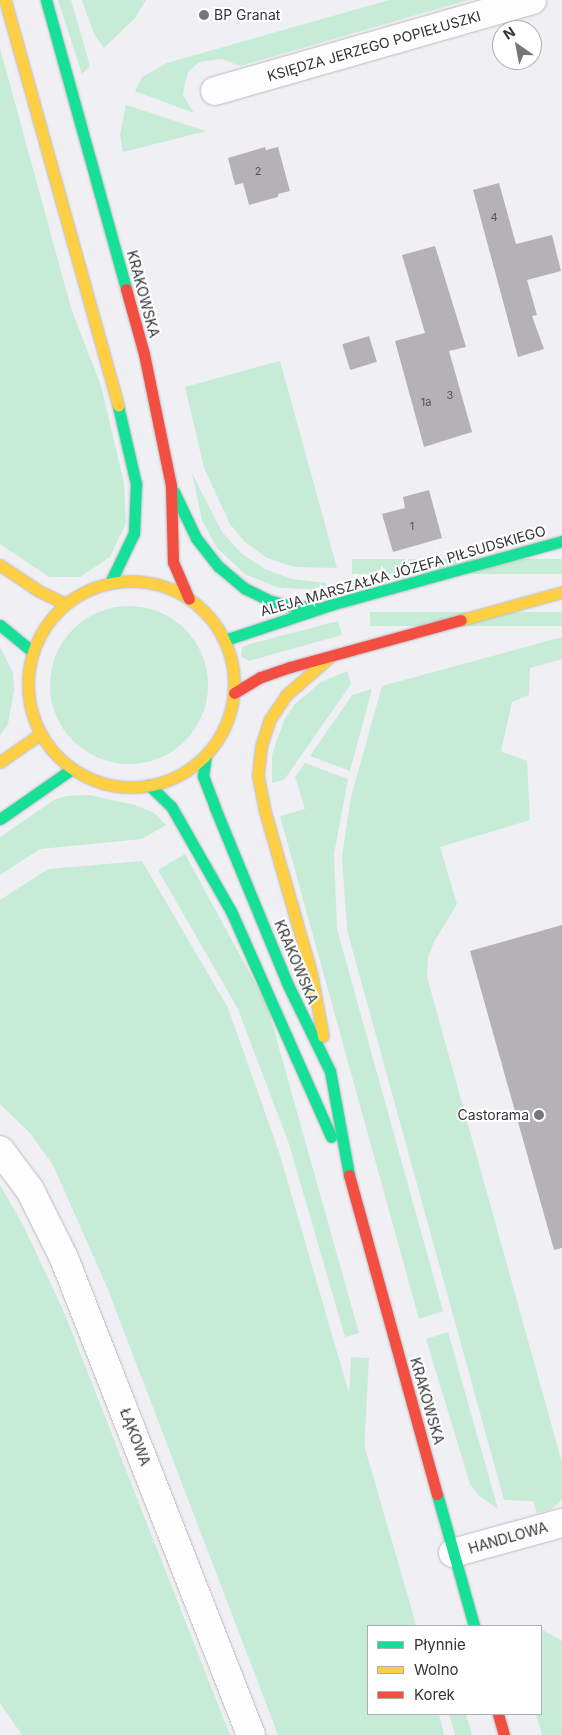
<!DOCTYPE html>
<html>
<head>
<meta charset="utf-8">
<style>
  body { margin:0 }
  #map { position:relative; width:562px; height:1735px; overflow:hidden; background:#f0eff4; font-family:Inter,sans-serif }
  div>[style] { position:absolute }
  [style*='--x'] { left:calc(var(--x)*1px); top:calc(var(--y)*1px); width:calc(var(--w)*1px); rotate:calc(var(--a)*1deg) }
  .green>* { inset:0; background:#c6ebd7; transform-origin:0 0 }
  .round { border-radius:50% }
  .building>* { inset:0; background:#b4b2b6; transform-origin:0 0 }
  .roads { filter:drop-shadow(0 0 1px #bbbabe) drop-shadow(0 0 1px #bbbabe) }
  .street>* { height:28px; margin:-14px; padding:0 14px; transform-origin:14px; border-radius:14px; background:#fdfdfd }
  .fast>* { height:11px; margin:-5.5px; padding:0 5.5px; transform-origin:5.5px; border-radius:5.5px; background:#16e098 }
  .slow>* { height:11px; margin:-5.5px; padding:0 5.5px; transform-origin:5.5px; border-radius:5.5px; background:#ffcf43 }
  .slow>.ring { margin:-5.5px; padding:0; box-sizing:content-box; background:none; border:11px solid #ffcf43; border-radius:50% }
  .jam>* { height:11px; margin:-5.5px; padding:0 5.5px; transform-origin:5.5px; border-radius:5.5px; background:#f24e42 }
  .dots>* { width:14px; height:14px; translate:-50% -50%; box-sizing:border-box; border:2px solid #fff; border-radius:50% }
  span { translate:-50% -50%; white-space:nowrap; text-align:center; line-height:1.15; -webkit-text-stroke:4px #fff; paint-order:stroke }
  .number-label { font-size:11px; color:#545357 }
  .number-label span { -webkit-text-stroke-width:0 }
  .poi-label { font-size:14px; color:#343337 }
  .left { translate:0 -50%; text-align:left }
  .right { translate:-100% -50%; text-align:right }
  .street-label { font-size:14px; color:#343337 }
  .legend { position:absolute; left:367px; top:1625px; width:175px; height:90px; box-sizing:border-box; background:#fff; border:1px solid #aeadaf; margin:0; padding:6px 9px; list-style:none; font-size:15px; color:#343337 }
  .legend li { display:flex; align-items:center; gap:10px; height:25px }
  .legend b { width:25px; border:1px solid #aeadaf }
  .north { position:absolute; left:492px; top:20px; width:50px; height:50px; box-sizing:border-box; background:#fff; border:1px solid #aeadaf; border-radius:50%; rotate:327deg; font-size:14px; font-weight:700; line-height:20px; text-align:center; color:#343337 }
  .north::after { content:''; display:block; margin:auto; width:18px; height:22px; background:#767579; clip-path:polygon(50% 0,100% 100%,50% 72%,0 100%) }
</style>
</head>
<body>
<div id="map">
  <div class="green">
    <div style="clip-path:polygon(58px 0,71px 0,90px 66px,82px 74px)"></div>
    <div style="clip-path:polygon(82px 0,146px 0,135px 18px,104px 48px,94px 34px)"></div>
    <div style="clip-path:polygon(389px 0,468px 0,240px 66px,222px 59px,199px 62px,188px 72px,184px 88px,183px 95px,194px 113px,135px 91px,142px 77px,167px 63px)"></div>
    <div style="clip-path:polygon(0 48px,71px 308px,101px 386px,124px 483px,126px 523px,110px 557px,80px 577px,49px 577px,0 544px)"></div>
    <div style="clip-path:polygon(126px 105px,206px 131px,123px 152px,120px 134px)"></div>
    <div style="clip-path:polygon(280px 361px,337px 568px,294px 567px,267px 558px,245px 542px,230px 524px,204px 468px,185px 387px)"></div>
    <div style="clip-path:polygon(192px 473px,222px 532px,242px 554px,265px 569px,292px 579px,326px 583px,326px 586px,311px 589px,279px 588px,245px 574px,217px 548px,202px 520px)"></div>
    <div style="left:562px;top:559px;width:15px;height:210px;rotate:90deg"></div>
    <div class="round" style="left:50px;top:606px;width:158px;height:158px"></div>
    <div style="left:562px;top:612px;width:14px;height:192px;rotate:90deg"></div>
    <div style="clip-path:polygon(338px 621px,342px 635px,249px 661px,241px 656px,242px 648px,246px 645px)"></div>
    <div style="clip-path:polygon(562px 637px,562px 659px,530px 668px,529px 695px,512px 702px,501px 751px,527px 761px,530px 820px,440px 847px,457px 904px,434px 942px,428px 957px,427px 977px,562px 1463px,562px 1500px,552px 1509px,537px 1513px,533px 1501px,504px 1500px,347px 930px,342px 857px,351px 797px,382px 686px)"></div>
    <div style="clip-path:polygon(0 647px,13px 673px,14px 690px,8px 724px,0 735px)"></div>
    <div style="clip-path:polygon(347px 671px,351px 684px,284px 780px,272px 783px,272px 755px,284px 720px,295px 704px,321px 682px)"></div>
    <div style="clip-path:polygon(372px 689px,350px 771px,310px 756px,352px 695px)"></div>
    <div style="clip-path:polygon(305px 763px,348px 779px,334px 854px,337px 929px,443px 1311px,419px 1319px,280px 816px,305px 809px,295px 777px)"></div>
    <div style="clip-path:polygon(89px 795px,135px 805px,154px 813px,166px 825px,142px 839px,40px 849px,0 875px,0 837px,54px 800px,66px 796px)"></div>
    <div style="clip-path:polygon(185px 854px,267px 1005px,359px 1333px,345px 1337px,289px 1144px,238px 1009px,158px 870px)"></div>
    <div style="clip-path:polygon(142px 861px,228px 1008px,279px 1152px,409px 1600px,416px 1626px,368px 1626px,368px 1714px,439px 1714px,444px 1735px,278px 1735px,107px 1287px,53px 1165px,30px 1133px,0 1104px,0 900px,48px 869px)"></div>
    <div style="clip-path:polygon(0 1185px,23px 1225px,64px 1312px,230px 1735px,22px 1735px,0 1703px)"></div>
    <div style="clip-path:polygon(448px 1332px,498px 1509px,478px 1495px,470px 1484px,426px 1339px)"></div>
    <div style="left:351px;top:1357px;width:18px;height:279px;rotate:3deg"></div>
    <div style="clip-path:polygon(541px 1629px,562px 1641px,562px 1735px,542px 1735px,536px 1714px,541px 1714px)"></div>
    <div style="clip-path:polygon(449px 1714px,466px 1714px,472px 1735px,455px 1735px)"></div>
  </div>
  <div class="building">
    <div style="clip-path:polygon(265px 147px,266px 150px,278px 147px,290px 191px,278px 194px,278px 197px,249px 205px,243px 183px,235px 185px,228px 158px)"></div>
    <div style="clip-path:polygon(499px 183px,516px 244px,552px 235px,561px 271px,527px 280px,537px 315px,532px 316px,544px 349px,518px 357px,473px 190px)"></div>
    <div style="clip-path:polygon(435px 246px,466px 347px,449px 351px,472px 432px,424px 447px,395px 341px,425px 333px,402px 255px)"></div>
    <div style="left:369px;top:336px;width:27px;height:28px;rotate:73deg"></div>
    <div style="clip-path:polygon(429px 490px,442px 538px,393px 552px,382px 514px,405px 508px,403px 497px)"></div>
    <div style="clip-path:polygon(562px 925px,562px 1248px,554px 1250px,470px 951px)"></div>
  </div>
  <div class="roads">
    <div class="street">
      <div style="--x:215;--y:91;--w:330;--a:-16"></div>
      <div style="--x:0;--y:1150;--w:50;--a:53.1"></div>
      <div style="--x:30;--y:1190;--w:76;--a:63.4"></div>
      <div style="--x:64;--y:1258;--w:512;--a:68.59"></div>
      <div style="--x:453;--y:1553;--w:113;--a:-15.4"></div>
    </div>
    <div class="fast">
      <div style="--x:46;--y:0;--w:300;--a:74.5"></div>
      <div style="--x:174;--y:492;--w:51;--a:64.4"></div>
      <div style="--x:196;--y:538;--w:36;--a:52"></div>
      <div style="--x:218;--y:566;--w:34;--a:40"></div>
      <div style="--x:244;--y:588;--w:30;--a:26"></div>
      <div style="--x:271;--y:601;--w:25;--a:14"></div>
      <div style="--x:295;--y:607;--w:18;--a:-3"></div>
      <div style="--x:110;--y:583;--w:55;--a:-64.4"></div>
      <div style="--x:134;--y:533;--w:49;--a:-87.7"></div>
      <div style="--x:136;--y:484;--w:80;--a:-103"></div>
      <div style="--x:0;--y:625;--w:43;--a:39.3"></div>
      <div style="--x:225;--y:640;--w:111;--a:-18.4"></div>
      <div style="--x:330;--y:605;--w:241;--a:-15.4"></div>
      <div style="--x:206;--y:755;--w:21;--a:98"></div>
      <div style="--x:203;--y:776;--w:34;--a:69"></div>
      <div style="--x:215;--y:808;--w:189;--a:67.6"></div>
      <div style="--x:287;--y:983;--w:98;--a:64"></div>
      <div style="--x:330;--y:1071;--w:106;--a:79.6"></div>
      <div style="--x:149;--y:785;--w:30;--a:44"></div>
      <div style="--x:171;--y:806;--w:121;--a:60.3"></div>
      <div style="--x:231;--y:911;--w:247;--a:66.1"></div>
      <div style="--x:0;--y:819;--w:88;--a:-34.8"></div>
      <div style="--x:437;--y:1494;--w:137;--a:74.3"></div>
    </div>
    <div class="slow">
      <div style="--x:5;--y:0;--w:421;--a:74.4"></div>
      <div style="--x:0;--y:565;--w:47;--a:33.7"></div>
      <div style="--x:39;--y:591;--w:30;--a:26"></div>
      <div class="ring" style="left:28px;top:581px;width:195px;height:195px"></div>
      <div style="--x:461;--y:620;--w:105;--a:-15.5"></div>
      <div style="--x:0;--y:762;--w:49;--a:-35"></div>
      <div style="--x:323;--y:1036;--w:65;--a:-100.6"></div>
      <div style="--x:311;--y:972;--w:166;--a:-106"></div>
      <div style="--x:265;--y:812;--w:38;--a:-101"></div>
      <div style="--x:258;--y:775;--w:29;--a:-84"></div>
      <div style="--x:261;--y:746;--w:28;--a:-72"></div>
      <div style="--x:270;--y:719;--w:29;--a:-56"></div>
      <div style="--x:286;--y:695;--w:60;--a:-40.9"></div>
    </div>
    <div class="jam">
      <div style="--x:126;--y:289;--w:67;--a:74.5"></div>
      <div style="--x:144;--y:354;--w:135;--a:78.4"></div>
      <div style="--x:171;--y:486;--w:76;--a:88.5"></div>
      <div style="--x:173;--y:562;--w:40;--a:66.6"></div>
      <div style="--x:234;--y:693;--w:31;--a:-31"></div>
      <div style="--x:261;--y:677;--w:31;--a:-19"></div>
      <div style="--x:290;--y:667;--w:177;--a:-15.4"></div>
      <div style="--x:349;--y:1175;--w:331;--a:74.6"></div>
      <div style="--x:498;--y:1714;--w:22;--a:74"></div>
    </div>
  </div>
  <div class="dots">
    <div style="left:204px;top:15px;background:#767579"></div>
    <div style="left:539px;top:1115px;background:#767579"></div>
  </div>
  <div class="number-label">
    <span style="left:258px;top:171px">2</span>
    <span style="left:494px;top:217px">4</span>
    <span style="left:450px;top:395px">3</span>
    <span style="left:426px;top:402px">1a</span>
    <span style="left:412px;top:526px">1</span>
  </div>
  <div class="poi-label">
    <span class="left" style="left:214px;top:15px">BP Granat</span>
    <span class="right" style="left:529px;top:1115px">Castorama</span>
  </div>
  <div class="street-label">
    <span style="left:374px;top:46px;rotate:-16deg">KSIĘDZA JERZEGO POPIEŁUSZKI</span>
    <span style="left:143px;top:294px;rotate:75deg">KRAKOWSKA</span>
    <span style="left:403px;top:571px;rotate:-16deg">ALEJA MARSZAŁKA JÓZEFA PIŁSUDSKIEGO</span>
    <span style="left:296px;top:962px;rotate:67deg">KRAKOWSKA</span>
    <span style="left:427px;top:1401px;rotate:74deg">KRAKOWSKA</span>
    <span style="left:135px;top:1437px;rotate:69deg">ŁĄKOWA</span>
    <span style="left:508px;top:1538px;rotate:-16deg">HANDLOWA</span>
  </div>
  <ul class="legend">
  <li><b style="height:6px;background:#16e098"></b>Płynnie</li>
  <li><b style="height:6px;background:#ffcf43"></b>Wolno</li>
  <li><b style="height:6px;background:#f24e42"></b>Korek</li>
  </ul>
  <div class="north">N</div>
</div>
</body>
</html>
